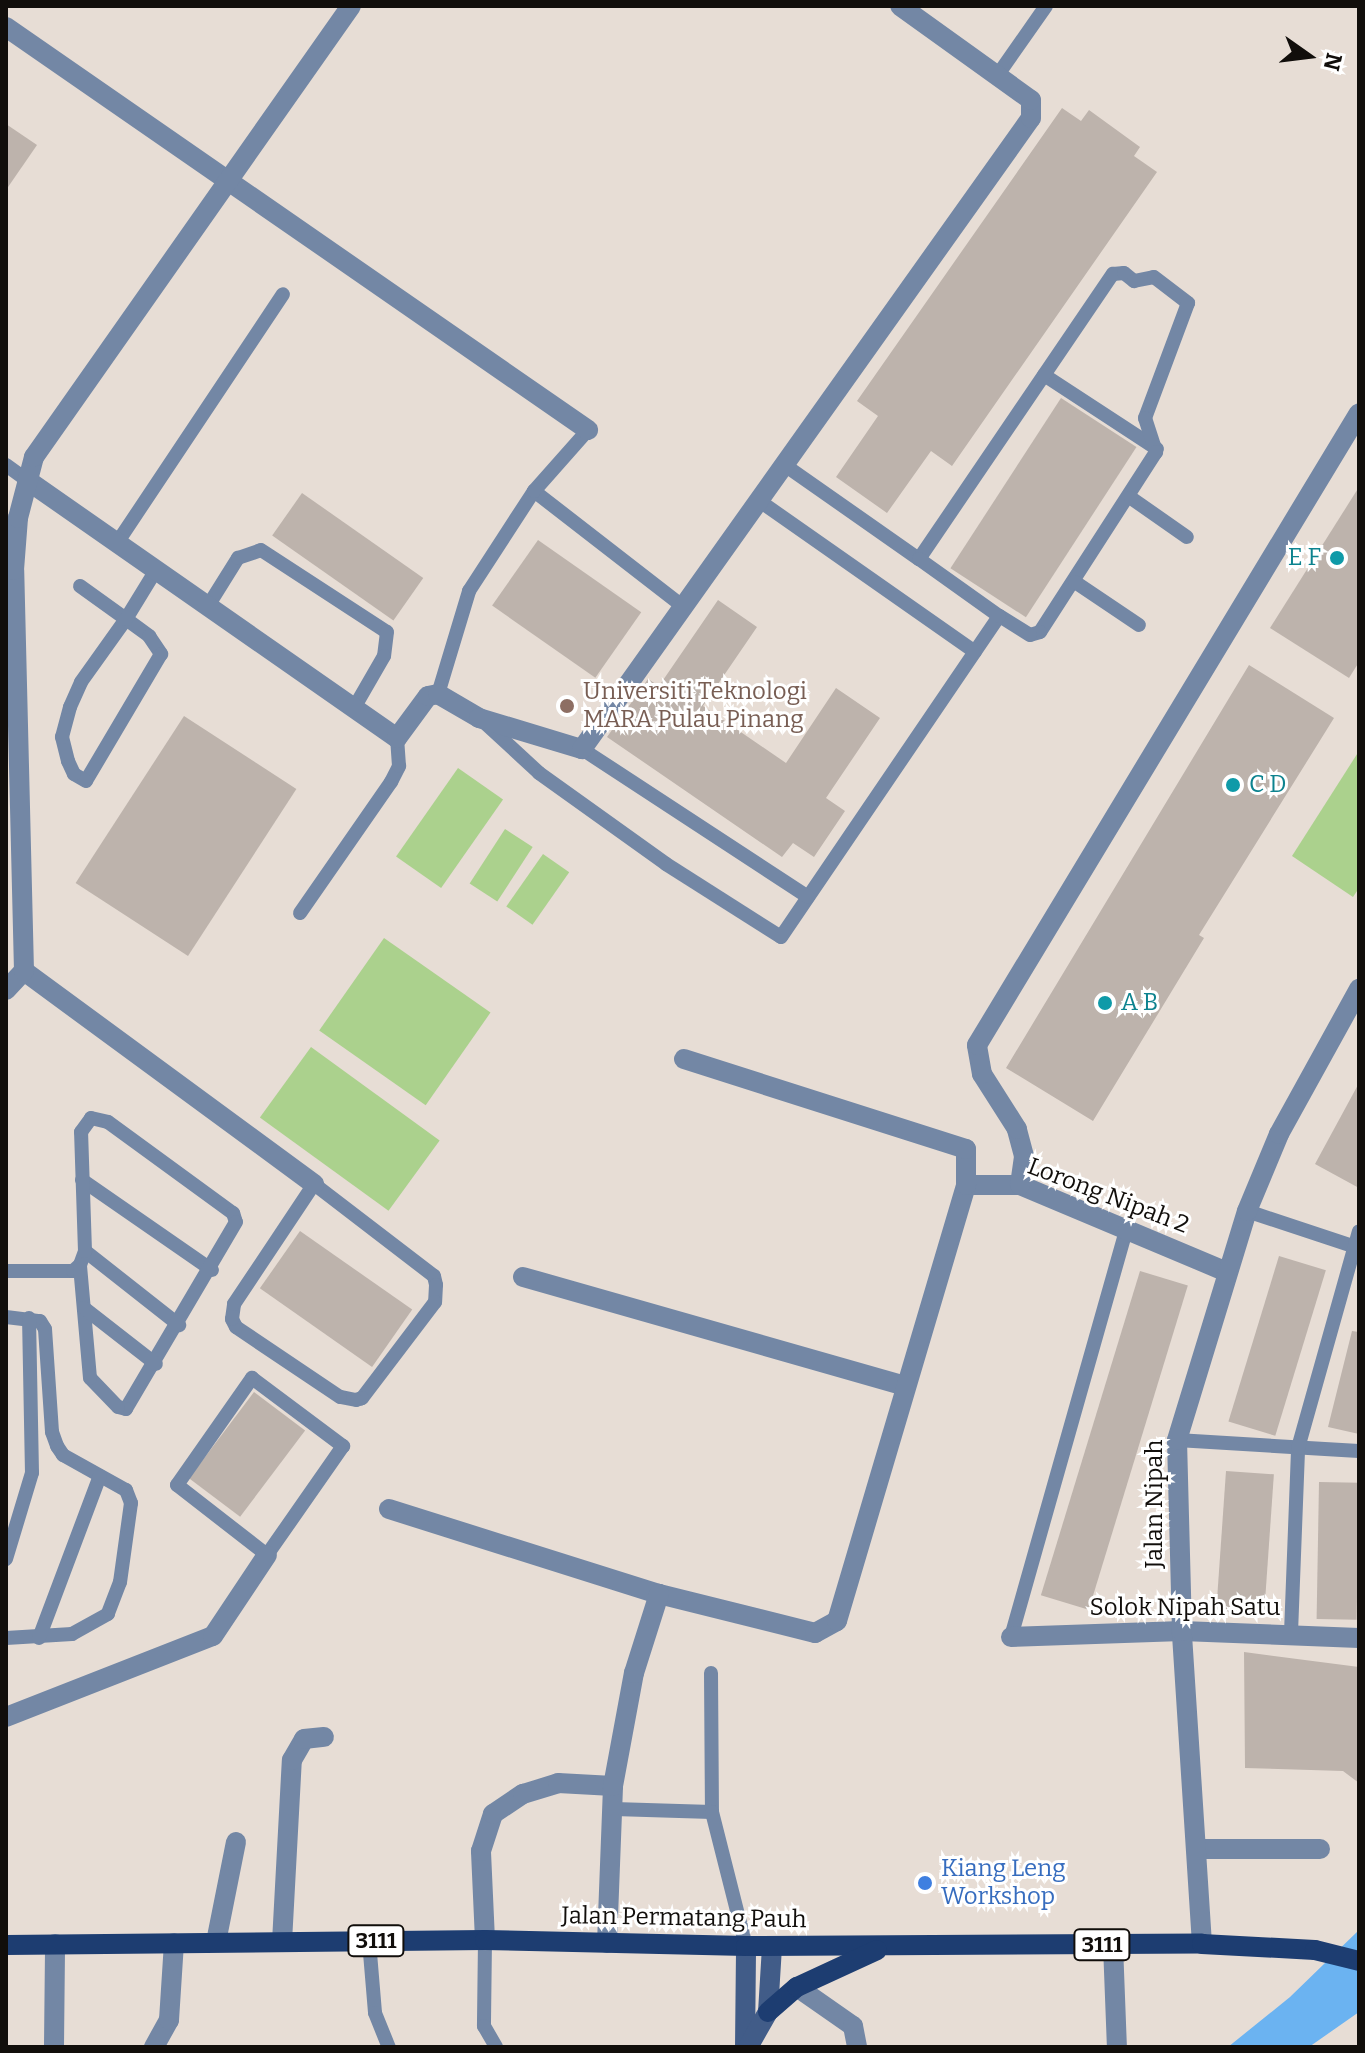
<!DOCTYPE html>
<html>
<head>
<meta charset="utf-8">
<style>
  body { margin:0 }
  #map { position:relative; width:1365px; height:2053px; overflow:hidden; background:#e7ddd5; font-family:Bitter,serif }
  div>[style] { position:absolute }
  [style*='--x'] { left:calc(var(--x)*1px); top:calc(var(--y)*1px); width:calc(var(--w)*1px); rotate:calc(var(--a)*1deg) }
  .green>* { inset:0; background:#abd18d; transform-origin:0 0 }
  .water>* { inset:0; background:#6bb3f1 }
  .building>* { inset:0; background:#bdb3ac; transform-origin:0 0 }
  .service>* { height:14px; margin:-7px; padding:0 7px; transform-origin:7px; border-radius:7px; background:#7387a5 }
  .minor>* { height:20px; margin:-10px; padding:0 10px; transform-origin:10px; border-radius:10px; background:#7387a5 }
  .secondary>* { height:20px; margin:-10px; padding:0 10px; transform-origin:10px; border-radius:10px; background:#415c88 }
  .primary>* { height:20px; margin:-10px; padding:0 10px; transform-origin:10px; border-radius:10px; background:#1d3d71 }
  .dots>* { width:22px; height:22px; translate:-50% -50%; box-sizing:border-box; border:4px solid #fff; border-radius:50% }
  span { translate:-50% -50%; white-space:nowrap; text-align:center; line-height:1.15; -webkit-text-stroke:6px #fff; paint-order:stroke }
  .shield-label span { padding:2px 6px; background:#fff; border:2px solid; border-radius:6px; -webkit-text-stroke-width:0 }
  .shield-label { font-size:22px; color:#110e0b; font-weight:700 }
  .culture-label { font-size:24px; color:#0d838f }
  .right { translate:-100% -50%; text-align:right }
  .left { translate:0 -50%; text-align:left }
  .education-label { font-size:24px; color:#785e54 }
  .street-label { font-size:24px; color:#110e0b }
  .shop-label { font-size:24px; color:#366cbe }
  .frame { position:absolute; inset:0; border:8px solid #110e0b; pointer-events:none }
  .north { position:absolute; left:1269px; top:16px; width:80px; height:80px; -webkit-text-stroke:6px #fff; paint-order:stroke; rotate:104deg; font-size:22px; font-weight:700; line-height:32px; text-align:center; color:#110e0b }
  .north::after { content:''; display:block; margin:auto; width:28px; height:36px; background:#110e0b; clip-path:polygon(50% 0,100% 100%,50% 72%,0 100%) }
</style>
</head>
<body>
<div id="map">
  <div class="green">
    <div style="clip-path:polygon(1359px 751px,1359px 888px,1353px 897px,1292px 856px)"></div>
    <div style="left:458px;top:768px;width:55px;height:108px;rotate:35deg"></div>
    <div style="left:505px;top:829px;width:33px;height:65px;rotate:33deg"></div>
    <div style="left:543px;top:854px;width:32px;height:64px;rotate:35deg"></div>
    <div style="left:384px;top:938px;width:130px;height:113px;rotate:35deg"></div>
    <div style="left:311px;top:1047px;width:159px;height:87px;rotate:36deg"></div>
  </div>
  <div class="water">
    <div style="clip-path:polygon(1359px 1930px,1359px 2012px,1309px 2047px,1228px 2047px,1290px 1997px)"></div>
  </div>
  <div class="building">
    <div style="clip-path:polygon(1062px 108px,1081px 121px,1089px 110px,1140px 147px,1134px 156px,1157px 172px,952px 466px,931px 451px,887px 513px,836px 477px,878px 416px,857px 401px)"></div>
    <div style="clip-path:polygon(6px 124px,37px 145px,6px 190px)"></div>
    <div style="left:1061px;top:398px;width:90px;height:203px;rotate:33deg"></div>
    <div style="clip-path:polygon(1359px 487px,1359px 662px,1349px 678px,1270px 628px)"></div>
    <div style="left:302px;top:493px;width:148px;height:52px;rotate:35deg"></div>
    <div style="left:538px;top:540px;width:126px;height:80px;rotate:35deg"></div>
    <div style="clip-path:polygon(718px 600px,757px 627px,703px 706px,786px 763px,836px 688px,880px 718px,826px 798px,845px 811px,814px 857px,793px 843px,782px 857px,607px 737px,648px 679px,659px 686px)"></div>
    <div style="clip-path:polygon(1249px 665px,1334px 718px,1199px 935px,1204px 938px,1093px 1121px,1006px 1068px)"></div>
    <div style="left:184px;top:716px;width:134px;height:199px;rotate:33deg"></div>
    <div style="clip-path:polygon(1359px 1083px,1359px 1188px,1315px 1164px)"></div>
    <div style="left:300px;top:1231px;width:137px;height:70px;rotate:35deg"></div>
    <div style="left:1279px;top:1256px;width:49px;height:173px;rotate:17deg"></div>
    <div style="left:1140px;top:1271px;width:50px;height:339px;rotate:17deg"></div>
    <div style="clip-path:polygon(1352px 1331px,1359px 1332px,1359px 1434px,1328px 1427px)"></div>
    <div style="left:254px;top:1392px;width:64px;height:108px;rotate:37deg"></div>
    <div style="left:1226px;top:1471px;width:48px;height:140px;rotate:4deg"></div>
    <div style="left:1319px;top:1482px;width:40px;height:137px;rotate:1deg"></div>
    <div style="clip-path:polygon(1244px 1652px,1359px 1667px,1359px 1783px,1343px 1771px,1245px 1768px)"></div>
  </div>
  <div class="service">
    <div style="--x:997;--y:76;--w:85;--a:-55"></div>
    <div style="--x:1044;--y:375;--w:135;--a:33.2"></div>
    <div style="--x:6;--y:465;--w:26;--a:36"></div>
    <div style="--x:786;--y:466;--w:162;--a:35"></div>
    <div style="--x:919;--y:559;--w:345;--a:-55.8"></div>
    <div style="--x:1113;--y:274;--w:11;--a:-5"></div>
    <div style="--x:1124;--y:273;--w:13;--a:39"></div>
    <div style="--x:1134;--y:281;--w:20;--a:-11"></div>
    <div style="--x:1154;--y:277;--w:43;--a:37.4"></div>
    <div style="--x:1188;--y:303;--w:123;--a:110.5"></div>
    <div style="--x:1145;--y:418;--w:36;--a:72"></div>
    <div style="--x:1156;--y:452;--w:214;--a:122.8"></div>
    <div style="--x:1040;--y:632;--w:10;--a:163"></div>
    <div style="--x:1030;--y:635;--w:36;--a:-148"></div>
    <div style="--x:534;--y:491;--w:191;--a:37.8"></div>
    <div style="--x:1131;--y:498;--w:68;--a:34.9"></div>
    <div style="--x:761;--y:502;--w:261;--a:35"></div>
    <div style="--x:117;--y:543;--w:299;--a:-56.3"></div>
    <div style="--x:1075;--y:582;--w:77;--a:33.9"></div>
    <div style="--x:80;--y:586;--w:57;--a:35.7"></div>
    <div style="--x:126;--y:619;--w:29;--a:36"></div>
    <div style="--x:149;--y:636;--w:22;--a:56"></div>
    <div style="--x:161;--y:654;--w:147;--a:120.6"></div>
    <div style="--x:86;--y:781;--w:14;--a:-150"></div>
    <div style="--x:74;--y:774;--w:14;--a:-115"></div>
    <div style="--x:68;--y:761;--w:25;--a:-104"></div>
    <div style="--x:62;--y:737;--w:31;--a:-75"></div>
    <div style="--x:70;--y:707;--w:27;--a:-66"></div>
    <div style="--x:81;--y:682;--w:77;--a:-54.5"></div>
    <div style="--x:126;--y:619;--w:57;--a:-58.5"></div>
    <div style="--x:208;--y:606;--w:57;--a:-58"></div>
    <div style="--x:238;--y:558;--w:24;--a:-19"></div>
    <div style="--x:261;--y:550;--w:150;--a:33.1"></div>
    <div style="--x:387;--y:632;--w:24;--a:97"></div>
    <div style="--x:384;--y:656;--w:60;--a:120"></div>
    <div style="--x:438;--y:694;--w:108;--a:-73.2"></div>
    <div style="--x:469;--y:591;--w:119;--a:-57"></div>
    <div style="--x:534;--y:491;--w:81;--a:-48.5"></div>
    <div style="--x:484;--y:722;--w:75;--a:42.8"></div>
    <div style="--x:539;--y:773;--w:156;--a:35.6"></div>
    <div style="--x:666;--y:864;--w:136;--a:32.4"></div>
    <div style="--x:781;--y:937;--w:388;--a:-55.8"></div>
    <div style="--x:999;--y:616;--w:98;--a:-144.5"></div>
    <div style="--x:582;--y:749;--w:270;--a:33.2"></div>
    <div style="--x:300;--y:913;--w:160;--a:-55.2"></div>
    <div style="--x:391;--y:782;--w:18;--a:-63"></div>
    <div style="--x:399;--y:766;--w:28;--a:-94"></div>
    <div style="--x:82;--y:1180;--w:158;--a:34.7"></div>
    <div style="--x:314;--y:1184;--w:151;--a:37.5"></div>
    <div style="--x:434;--y:1276;--w:9;--a:77"></div>
    <div style="--x:436;--y:1285;--w:17;--a:93"></div>
    <div style="--x:435;--y:1302;--w:121;--a:127.2"></div>
    <div style="--x:362;--y:1398;--w:6;--a:162"></div>
    <div style="--x:356;--y:1400;--w:16;--a:-169"></div>
    <div style="--x:340;--y:1397;--w:125;--a:-146.1"></div>
    <div style="--x:236;--y:1327;--w:9;--a:-117"></div>
    <div style="--x:232;--y:1319;--w:15;--a:-82"></div>
    <div style="--x:234;--y:1304;--w:144;--a:-56.3"></div>
    <div style="--x:1247;--y:1211;--w:118;--a:18.3"></div>
    <div style="--x:85;--y:1251;--w:120;--a:38.2"></div>
    <div style="--x:6;--y:1271;--w:67;--a:0"></div>
    <div style="--x:73;--y:1271;--w:9;--a:-41"></div>
    <div style="--x:80;--y:1265;--w:15;--a:-70"></div>
    <div style="--x:85;--y:1251;--w:119;--a:-91.9"></div>
    <div style="--x:81;--y:1132;--w:17;--a:-54"></div>
    <div style="--x:91;--y:1118;--w:17;--a:13"></div>
    <div style="--x:108;--y:1122;--w:155;--a:36.1"></div>
    <div style="--x:233;--y:1213;--w:9;--a:72"></div>
    <div style="--x:236;--y:1222;--w:217;--a:120.5"></div>
    <div style="--x:126;--y:1409;--w:8;--a:-166"></div>
    <div style="--x:118;--y:1407;--w:40;--a:-134"></div>
    <div style="--x:90;--y:1378;--w:113;--a:-95.1"></div>
    <div style="--x:84;--y:1308;--w:91;--a:37.9"></div>
    <div style="--x:6;--y:1317;--w:34;--a:7"></div>
    <div style="--x:40;--y:1321;--w:9;--a:58"></div>
    <div style="--x:45;--y:1329;--w:103;--a:86.1"></div>
    <div style="--x:52;--y:1432;--w:15;--a:70"></div>
    <div style="--x:57;--y:1446;--w:11;--a:56"></div>
    <div style="--x:63;--y:1455;--w:72;--a:29.1"></div>
    <div style="--x:126;--y:1490;--w:14;--a:69"></div>
    <div style="--x:131;--y:1503;--w:80;--a:97.9"></div>
    <div style="--x:120;--y:1582;--w:34;--a:111"></div>
    <div style="--x:108;--y:1614;--w:41;--a:150.9"></div>
    <div style="--x:72;--y:1634;--w:66;--a:176.5"></div>
    <div style="--x:252;--y:1378;--w:114;--a:36.8"></div>
    <div style="--x:343;--y:1446;--w:133;--a:124.9"></div>
    <div style="--x:267;--y:1555;--w:114;--a:-142.1"></div>
    <div style="--x:177;--y:1485;--w:131;--a:-55"></div>
    <div style="--x:1177;--y:1440;--w:182;--a:3.5"></div>
    <div style="--x:6;--y:1559;--w:90;--a:-73.2"></div>
    <div style="--x:32;--y:1473;--w:155;--a:-91.1"></div>
    <div style="--x:1291;--y:1633;--w:185;--a:-87.8"></div>
    <div style="--x:1298;--y:1448;--w:225;--a:-74.3"></div>
    <div style="--x:1011;--y:1637;--w:423;--a:-74.2"></div>
    <div style="--x:39;--y:1638;--w:173;--a:-69.4"></div>
    <div style="--x:711;--y:1673;--w:139;--a:89.6"></div>
    <div style="--x:614;--y:1809;--w:98;--a:1.8"></div>
    <div style="--x:712;--y:1812;--w:138;--a:75.8"></div>
    <div style="--x:485;--y:1940;--w:86;--a:90.7"></div>
    <div style="--x:484;--y:2026;--w:24;--a:60"></div>
    <div style="--x:369;--y:1941;--w:72;--a:85.2"></div>
    <div style="--x:375;--y:2013;--w:37;--a:68"></div>
  </div>
  <div class="minor">
    <div style="--x:6;--y:27;--w:708;--a:34.7"></div>
    <div style="--x:27;--y:480;--w:451;--a:34.9"></div>
    <div style="--x:397;--y:738;--w:52;--a:-53.6"></div>
    <div style="--x:428;--y:696;--w:10;--a:-11"></div>
    <div style="--x:438;--y:694;--w:48;--a:30.3"></div>
    <div style="--x:479;--y:718;--w:108;--a:16.8"></div>
    <div style="--x:582;--y:749;--w:774;--a:-54.57"></div>
    <div style="--x:1031;--y:118;--w:18;--a:-90"></div>
    <div style="--x:1031;--y:100;--w:161;--a:-144.3"></div>
    <div style="--x:24;--y:971;--w:360;--a:36.3"></div>
    <div style="--x:6;--y:990;--w:26;--a:-47"></div>
    <div style="--x:24;--y:971;--w:401;--a:-91.4"></div>
    <div style="--x:14;--y:570;--w:52;--a:-85.6"></div>
    <div style="--x:18;--y:518;--w:63;--a:-75.3"></div>
    <div style="--x:34;--y:457;--w:551;--a:-54.9"></div>
    <div style="--x:966;--y:1185;--w:54;--a:0"></div>
    <div style="--x:1020;--y:1185;--w:225;--a:22.8"></div>
    <div style="--x:1020;--y:1185;--w:29;--a:-82"></div>
    <div style="--x:1024;--y:1156;--w:28;--a:-105"></div>
    <div style="--x:1017;--y:1129;--w:65;--a:-122.5"></div>
    <div style="--x:982;--y:1074;--w:29;--a:-100"></div>
    <div style="--x:977;--y:1045;--w:738;--a:-58.85"></div>
    <div style="--x:523;--y:1277;--w:397;--a:15.9"></div>
    <div style="--x:389;--y:1509;--w:283;--a:17.5"></div>
    <div style="--x:659;--y:1594;--w:161;--a:14"></div>
    <div style="--x:815;--y:1633;--w:25;--a:-29"></div>
    <div style="--x:837;--y:1621;--w:455;--a:-73.5"></div>
    <div style="--x:966;--y:1185;--w:36;--a:-90"></div>
    <div style="--x:966;--y:1149;--w:296;--a:-162.3"></div>
    <div style="--x:1011;--y:1637;--w:171;--a:-2"></div>
    <div style="--x:1182;--y:1631;--w:177;--a:2.3"></div>
    <div style="--x:6;--y:1717;--w:222;--a:-21.4"></div>
    <div style="--x:213;--y:1636;--w:97;--a:-56.3"></div>
    <div style="--x:1197;--y:1849;--w:123;--a:0"></div>
    <div style="--x:485;--y:1940;--w:89;--a:-92.6"></div>
    <div style="--x:481;--y:1851;--w:39;--a:-72"></div>
    <div style="--x:493;--y:1814;--w:36;--a:-34"></div>
    <div style="--x:523;--y:1794;--w:37;--a:-17"></div>
    <div style="--x:558;--y:1783;--w:55;--a:3.1"></div>
    <div style="--x:216;--y:1942;--w:102;--a:-78.7"></div>
    <div style="--x:282;--y:1942;--w:182;--a:-86.9"></div>
    <div style="--x:292;--y:1760;--w:24;--a:-60"></div>
    <div style="--x:304;--y:1739;--w:20;--a:-6"></div>
    <div style="--x:607;--y:1943;--w:157;--a:-87.8"></div>
    <div style="--x:613;--y:1786;--w:115;--a:-79.5"></div>
    <div style="--x:634;--y:1673;--w:83;--a:-72.4"></div>
    <div style="--x:1202;--y:1944;--w:314;--a:-93.7"></div>
    <div style="--x:1182;--y:1631;--w:191;--a:-91.5"></div>
    <div style="--x:1177;--y:1440;--w:239;--a:-73"></div>
    <div style="--x:1247;--y:1211;--w:83;--a:-67.4"></div>
    <div style="--x:1279;--y:1134;--w:166;--a:-61.1"></div>
    <div style="--x:1113;--y:1945;--w:102;--a:87.8"></div>
    <div style="--x:797;--y:1987;--w:68;--a:34.9"></div>
    <div style="--x:853;--y:2026;--w:21;--a:79"></div>
    <div style="--x:54;--y:2046;--w:102;--a:-89.4"></div>
    <div style="--x:154;--y:2047;--w:31;--a:-61"></div>
    <div style="--x:169;--y:2020;--w:77;--a:-86.3"></div>
  </div>
  <div class="secondary">
    <div style="--x:745;--y:2047;--w:101;--a:-89.4"></div>
    <div style="--x:748;--y:2047;--w:40;--a:-60.3"></div>
    <div style="--x:768;--y:2012;--w:66;--a:-86.5"></div>
  </div>
  <div class="primary">
    <div style="--x:6;--y:1945;--w:479;--a:-0.6"></div>
    <div style="--x:485;--y:1940;--w:261;--a:1.3"></div>
    <div style="--x:746;--y:1946;--w:456;--a:-0.3"></div>
    <div style="--x:1202;--y:1944;--w:113;--a:3"></div>
    <div style="--x:1315;--y:1950;--w:45;--a:14"></div>
    <div style="--x:768;--y:2012;--w:38;--a:-41"></div>
    <div style="--x:797;--y:1987;--w:88;--a:-24.8"></div>
  </div>
  <div class="dots">
    <div style="left:1337px;top:558px;background:#0f9aa8"></div>
    <div style="left:567px;top:706px;background:#8d6e63"></div>
    <div style="left:1233px;top:785px;background:#0f9aa8"></div>
    <div style="left:1105px;top:1003px;background:#0f9aa8"></div>
    <div style="left:925px;top:1883px;background:#3f7fe0"></div>
  </div>
  <div class="shield-label">
    <span style="left:376px;top:1941px">3111</span>
    <span style="left:1102px;top:1945px">3111</span>
  </div>
  <div class="culture-label">
    <span class="right" style="left:1321px;top:558px">E F</span>
    <span class="left" style="left:1249px;top:785px">C D</span>
    <span class="left" style="left:1121px;top:1003px">A B</span>
  </div>
  <div class="education-label">
    <span class="left" style="left:583px;top:706px">Universiti Teknologi<br>MARA Pulau Pinang</span>
  </div>
  <div class="street-label">
    <span style="left:1108px;top:1196px;rotate:21deg">Lorong Nipah 2</span>
    <span style="left:1155px;top:1504px;rotate:-90deg">Jalan Nipah</span>
    <span style="left:1185px;top:1608px">Solok Nipah Satu</span>
    <span style="left:684px;top:1918px;rotate:1deg">Jalan Permatang Pauh</span>
  </div>
  <div class="shop-label">
    <span class="left" style="left:941px;top:1883px">Kiang Leng<br>Workshop</span>
  </div>
  <div class="frame"></div>
  <div class="north">N</div>
</div>
</body>
</html>
